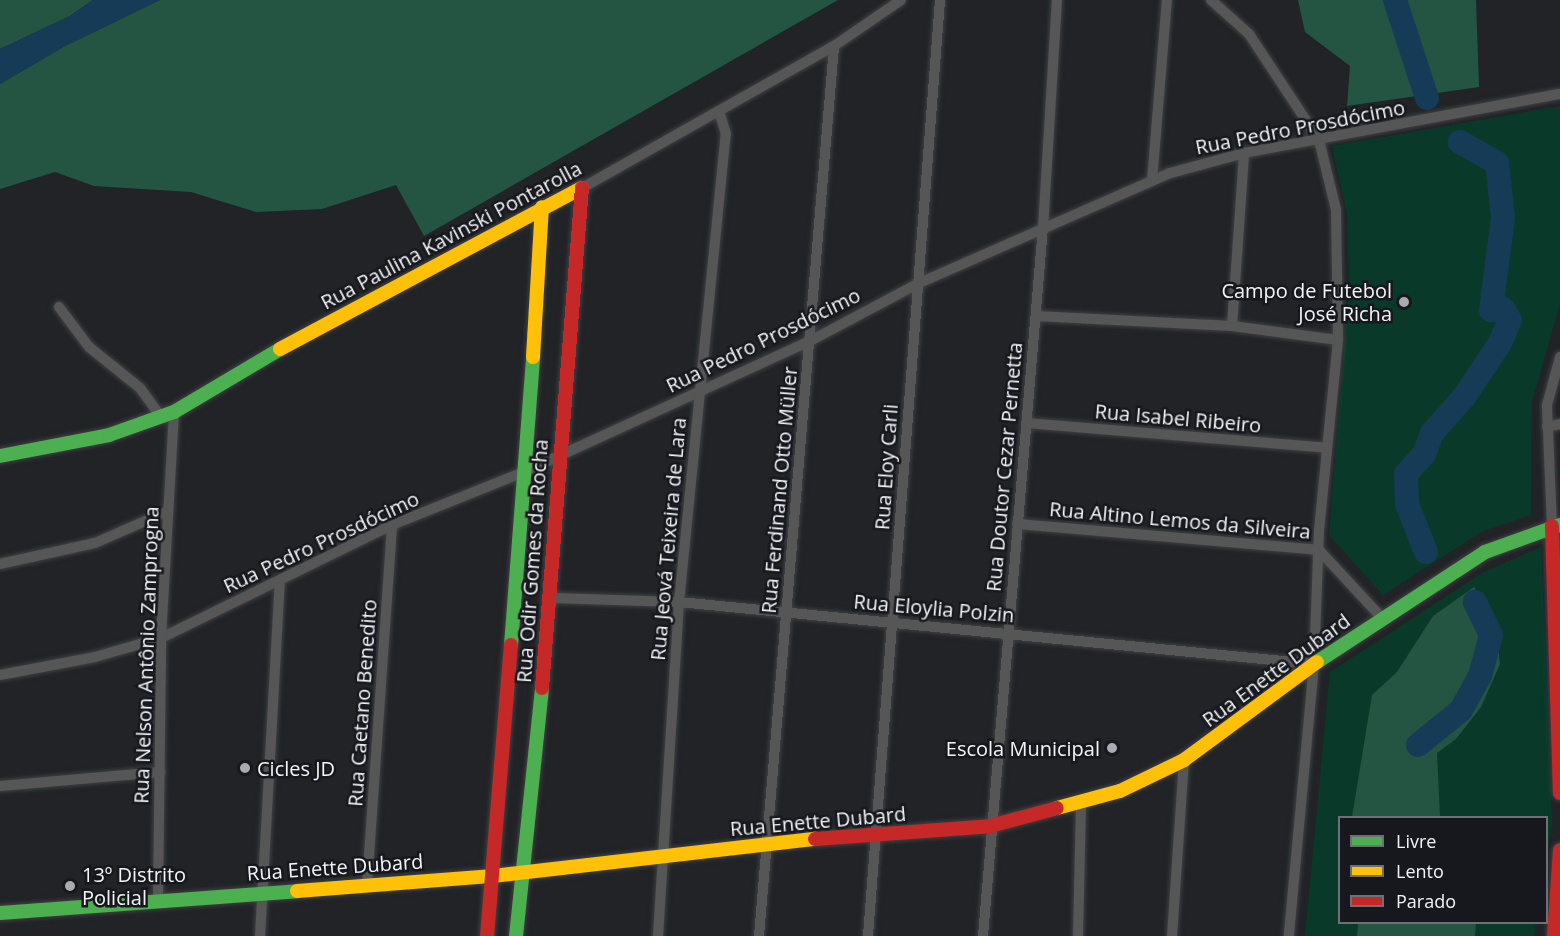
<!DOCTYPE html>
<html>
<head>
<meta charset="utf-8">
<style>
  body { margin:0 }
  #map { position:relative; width:1560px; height:936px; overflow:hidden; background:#212326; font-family:"Open Sans",sans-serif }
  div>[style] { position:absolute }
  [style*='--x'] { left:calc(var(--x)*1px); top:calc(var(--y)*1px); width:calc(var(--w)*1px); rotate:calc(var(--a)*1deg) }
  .green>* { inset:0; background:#093a29 }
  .forest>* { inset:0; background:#245542 }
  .water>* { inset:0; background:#163b57 }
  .river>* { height:24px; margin:-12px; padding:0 12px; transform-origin:12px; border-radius:12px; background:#163b57 }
  .roads { filter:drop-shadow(0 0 2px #3f4043) drop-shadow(0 0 2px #3f4043) }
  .street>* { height:10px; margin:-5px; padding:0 5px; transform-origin:5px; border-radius:5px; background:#565656 }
  .fast>* { height:14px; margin:-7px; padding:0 7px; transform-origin:7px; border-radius:7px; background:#4caf50 }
  .slow>* { height:14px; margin:-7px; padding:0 7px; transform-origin:7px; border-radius:7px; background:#ffc107 }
  .jam>* { height:14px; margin:-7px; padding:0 7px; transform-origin:7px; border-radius:7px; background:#c62828 }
  .dots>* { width:16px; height:16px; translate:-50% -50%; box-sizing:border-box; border:3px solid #17181d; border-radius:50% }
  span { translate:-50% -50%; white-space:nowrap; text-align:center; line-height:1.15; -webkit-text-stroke:5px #17181d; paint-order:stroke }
  .street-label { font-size:20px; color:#f3f4f8 }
  .poi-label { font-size:20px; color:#f3f4f8 }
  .right { translate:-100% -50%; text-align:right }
  .left { translate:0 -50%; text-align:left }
  .legend { position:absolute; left:1338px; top:816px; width:210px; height:108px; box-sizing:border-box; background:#17181d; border:2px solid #6f7075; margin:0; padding:8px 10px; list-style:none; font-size:18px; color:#f3f4f8 }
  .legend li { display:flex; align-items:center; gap:12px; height:30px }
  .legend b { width:30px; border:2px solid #6f7075 }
</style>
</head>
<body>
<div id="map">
  <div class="green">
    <div style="clip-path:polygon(1560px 106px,1560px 303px,1532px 402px,1531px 515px,1483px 531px,1383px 595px,1329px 535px,1349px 289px,1347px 214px,1332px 146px)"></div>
    <div style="clip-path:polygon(1541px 547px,1552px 822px,1547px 857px,1546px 818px,1340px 818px,1340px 922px,1536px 923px,1534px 936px,1305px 936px,1330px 672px,1482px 573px)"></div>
  </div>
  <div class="forest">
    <div style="clip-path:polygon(0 0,93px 0,70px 16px,0 49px)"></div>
    <div style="clip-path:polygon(160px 0,838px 0,424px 236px,396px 185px,322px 209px,256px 212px,191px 192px,94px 186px,55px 172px,0 189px,0 84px,65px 46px)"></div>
    <div style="clip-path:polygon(1298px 0,1476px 0,1479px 87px,1347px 106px,1350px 66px,1305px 32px)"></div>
    <div style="clip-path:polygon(1474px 587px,1495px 618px,1500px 664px,1481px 707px,1456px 739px,1437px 753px,1440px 817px,1352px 817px,1372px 695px,1397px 672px,1433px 616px)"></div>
    <div style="clip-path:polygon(1358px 923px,1358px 922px,1476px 923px,1475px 936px,1357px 936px)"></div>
  </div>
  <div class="water">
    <div style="clip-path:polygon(93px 0,160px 0,65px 46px,0 84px,0 49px,70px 16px)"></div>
  </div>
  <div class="river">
    <div style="--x:1395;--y:0;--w:103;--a:71.9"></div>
    <div style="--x:1426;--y:552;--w:52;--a:-111.6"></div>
    <div style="--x:1407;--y:504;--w:30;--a:-92"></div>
    <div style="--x:1406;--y:474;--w:27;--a:-48"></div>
    <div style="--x:1424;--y:454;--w:22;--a:-69"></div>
    <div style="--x:1432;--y:433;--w:48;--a:-48.4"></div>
    <div style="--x:1464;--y:397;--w:65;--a:-56.3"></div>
    <div style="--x:1500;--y:343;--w:25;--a:-67"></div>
    <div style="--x:1510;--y:320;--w:13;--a:-122"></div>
    <div style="--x:1503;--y:309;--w:12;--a:175"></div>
    <div style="--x:1491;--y:310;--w:93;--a:-82.6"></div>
    <div style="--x:1503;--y:218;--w:55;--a:-96.2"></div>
    <div style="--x:1497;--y:163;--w:43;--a:-150.4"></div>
    <div style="--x:1418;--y:745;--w:55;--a:-39.1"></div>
    <div style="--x:1461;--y:710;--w:39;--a:-61"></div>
    <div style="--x:1480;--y:676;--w:42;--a:-75"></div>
    <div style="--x:1491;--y:635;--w:37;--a:-116"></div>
  </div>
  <div class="roads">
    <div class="street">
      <div style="--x:1211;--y:0;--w:51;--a:41.8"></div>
      <div style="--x:1249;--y:34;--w:127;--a:56.6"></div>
      <div style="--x:1319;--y:140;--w:72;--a:76.3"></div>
      <div style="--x:1336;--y:210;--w:130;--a:89.1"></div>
      <div style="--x:1338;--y:340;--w:191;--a:95.7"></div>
      <div style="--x:1319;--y:530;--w:134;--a:92.1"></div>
      <div style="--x:1314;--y:664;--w:273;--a:95.3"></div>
      <div style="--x:1152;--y:181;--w:182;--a:-85.3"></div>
      <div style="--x:582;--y:188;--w:289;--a:-29.4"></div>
      <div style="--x:834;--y:46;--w:81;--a:-34.5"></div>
      <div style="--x:59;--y:307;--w:50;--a:53.1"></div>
      <div style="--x:89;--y:347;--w:65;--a:38.8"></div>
      <div style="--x:140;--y:388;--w:36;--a:54"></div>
      <div style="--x:1036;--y:316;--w:196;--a:2.9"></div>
      <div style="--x:1232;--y:326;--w:107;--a:7.5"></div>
      <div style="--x:1232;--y:326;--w:173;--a:-86"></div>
      <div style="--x:1026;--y:423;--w:302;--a:4.7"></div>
      <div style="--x:1547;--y:427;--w:13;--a:-13"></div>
      <div style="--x:1017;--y:524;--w:303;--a:4.9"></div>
      <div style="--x:1319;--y:550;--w:93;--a:47.2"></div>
      <div style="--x:1552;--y:526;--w:121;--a:-92.4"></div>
      <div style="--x:1547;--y:405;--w:50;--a:-74.8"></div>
      <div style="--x:0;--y:564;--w:97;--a:-12.5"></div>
      <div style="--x:95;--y:543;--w:80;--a:-23.7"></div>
      <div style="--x:551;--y:598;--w:128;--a:1.8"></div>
      <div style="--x:679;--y:602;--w:638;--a:5.58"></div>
      <div style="--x:0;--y:675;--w:97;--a:-10.7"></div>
      <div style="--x:95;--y:657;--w:69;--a:-16.1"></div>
      <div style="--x:161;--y:638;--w:257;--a:-26.1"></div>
      <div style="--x:392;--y:525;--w:144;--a:-21.9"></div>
      <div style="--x:526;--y:471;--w:312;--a:-24.6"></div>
      <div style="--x:810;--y:341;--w:121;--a:-28"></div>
      <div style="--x:917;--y:284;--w:276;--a:-23.7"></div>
      <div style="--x:1170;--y:173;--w:77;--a:-15.1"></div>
      <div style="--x:1244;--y:153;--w:321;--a:-10.6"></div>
      <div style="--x:0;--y:786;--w:161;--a:-5"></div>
      <div style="--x:367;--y:884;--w:360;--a:-86"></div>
      <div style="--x:158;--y:898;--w:260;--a:-89.3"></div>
      <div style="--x:161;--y:638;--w:226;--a:-86.7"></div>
      <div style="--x:260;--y:936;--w:356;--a:-86.8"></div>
      <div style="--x:658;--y:936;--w:335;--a:-86.4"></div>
      <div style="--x:679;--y:602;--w:470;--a:-84.3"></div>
      <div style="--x:726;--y:134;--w:24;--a:-107"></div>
      <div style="--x:759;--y:936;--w:893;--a:-85.18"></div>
      <div style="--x:868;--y:936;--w:939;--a:-85.6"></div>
      <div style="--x:983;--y:936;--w:711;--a:-85.16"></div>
      <div style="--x:1043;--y:228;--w:228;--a:-86.5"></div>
      <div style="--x:1078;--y:936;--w:134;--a:-88.7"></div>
      <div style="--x:1172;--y:936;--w:176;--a:-86.1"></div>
    </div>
    <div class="fast">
      <div style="--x:0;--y:456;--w:111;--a:-10.9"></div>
      <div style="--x:109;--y:435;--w:69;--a:-19.5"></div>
      <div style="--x:174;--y:412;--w:123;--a:-30.7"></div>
      <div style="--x:511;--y:645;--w:289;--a:-85.6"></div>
      <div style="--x:1317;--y:662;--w:201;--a:-33.2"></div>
      <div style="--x:1485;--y:552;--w:80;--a:-19.8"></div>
      <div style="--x:0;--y:913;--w:298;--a:-4.2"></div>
      <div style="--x:516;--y:936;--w:249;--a:-84"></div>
    </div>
    <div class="slow">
      <div style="--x:280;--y:349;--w:342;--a:-28.1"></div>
      <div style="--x:533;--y:357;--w:150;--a:-86.6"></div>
      <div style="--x:1057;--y:808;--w:65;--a:-15.1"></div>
      <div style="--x:1120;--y:791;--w:71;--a:-25.8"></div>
      <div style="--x:1184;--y:760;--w:165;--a:-36.4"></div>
      <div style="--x:297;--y:891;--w:197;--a:-4.4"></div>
      <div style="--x:493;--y:876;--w:324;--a:-6.6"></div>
    </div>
    <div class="jam">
      <div style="--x:1552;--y:526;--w:267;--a:88.3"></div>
      <div style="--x:542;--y:688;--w:502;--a:-85.43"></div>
      <div style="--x:815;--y:839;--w:175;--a:-4.2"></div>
      <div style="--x:990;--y:826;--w:69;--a:-15"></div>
      <div style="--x:487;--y:936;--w:292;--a:-85.3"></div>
      <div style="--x:1554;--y:936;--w:86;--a:-86"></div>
    </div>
  </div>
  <div class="dots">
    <div style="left:1404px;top:302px;background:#aaabae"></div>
    <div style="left:1112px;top:748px;background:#aaabae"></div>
    <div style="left:245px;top:768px;background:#aaabae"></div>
    <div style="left:70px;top:886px;background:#aaabae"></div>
  </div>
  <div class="street-label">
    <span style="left:1300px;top:127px;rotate:-11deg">Rua Pedro Prosdócimo</span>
    <span style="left:451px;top:235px;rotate:-28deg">Rua Paulina Kavinski Pontarolla</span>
    <span style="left:763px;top:340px;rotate:-26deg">Rua Pedro Prosdócimo</span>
    <span style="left:1178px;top:418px;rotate:5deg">Rua Isabel Ribeiro</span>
    <span style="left:886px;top:467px;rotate:-86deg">Rua Eloy Carli</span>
    <span style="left:1004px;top:467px;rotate:-85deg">Rua Doutor Cezar Pernetta</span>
    <span style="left:779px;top:490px;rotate:-85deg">Rua Ferdinand Otto Müller</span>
    <span style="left:1180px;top:520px;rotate:5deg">Rua Altino Lemos da Silveira</span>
    <span style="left:668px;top:539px;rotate:-85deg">Rua Jeová Teixeira de Lara</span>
    <span style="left:321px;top:542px;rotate:-25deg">Rua Pedro Prosdócimo</span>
    <span style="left:532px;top:561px;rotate:-86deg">Rua Odir Gomes da Rocha</span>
    <span style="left:934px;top:608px;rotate:5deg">Rua Eloylia Polzin</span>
    <span style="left:146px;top:655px;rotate:-88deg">Rua Nelson Antônio Zamprogna</span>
    <span style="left:1276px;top:670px;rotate:-36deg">Rua Enette Dubard</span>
    <span style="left:362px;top:703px;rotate:-86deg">Rua Caetano Benedito</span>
    <span style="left:818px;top:821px;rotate:-5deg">Rua Enette Dubard</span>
    <span style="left:335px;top:867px;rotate:-4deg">Rua Enette Dubard</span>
  </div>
  <div class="poi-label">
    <span class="right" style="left:1392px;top:302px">Campo de Futebol<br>José Richa</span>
    <span class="right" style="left:1100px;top:748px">Escola Municipal</span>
    <span class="left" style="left:257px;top:768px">Cicles JD</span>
    <span class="left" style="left:82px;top:886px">13º Distrito<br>Policial</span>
  </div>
  <ul class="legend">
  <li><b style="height:8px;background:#4caf50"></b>Livre</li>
  <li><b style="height:8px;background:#ffc107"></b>Lento</li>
  <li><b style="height:8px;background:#c62828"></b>Parado</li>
  </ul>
</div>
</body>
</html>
